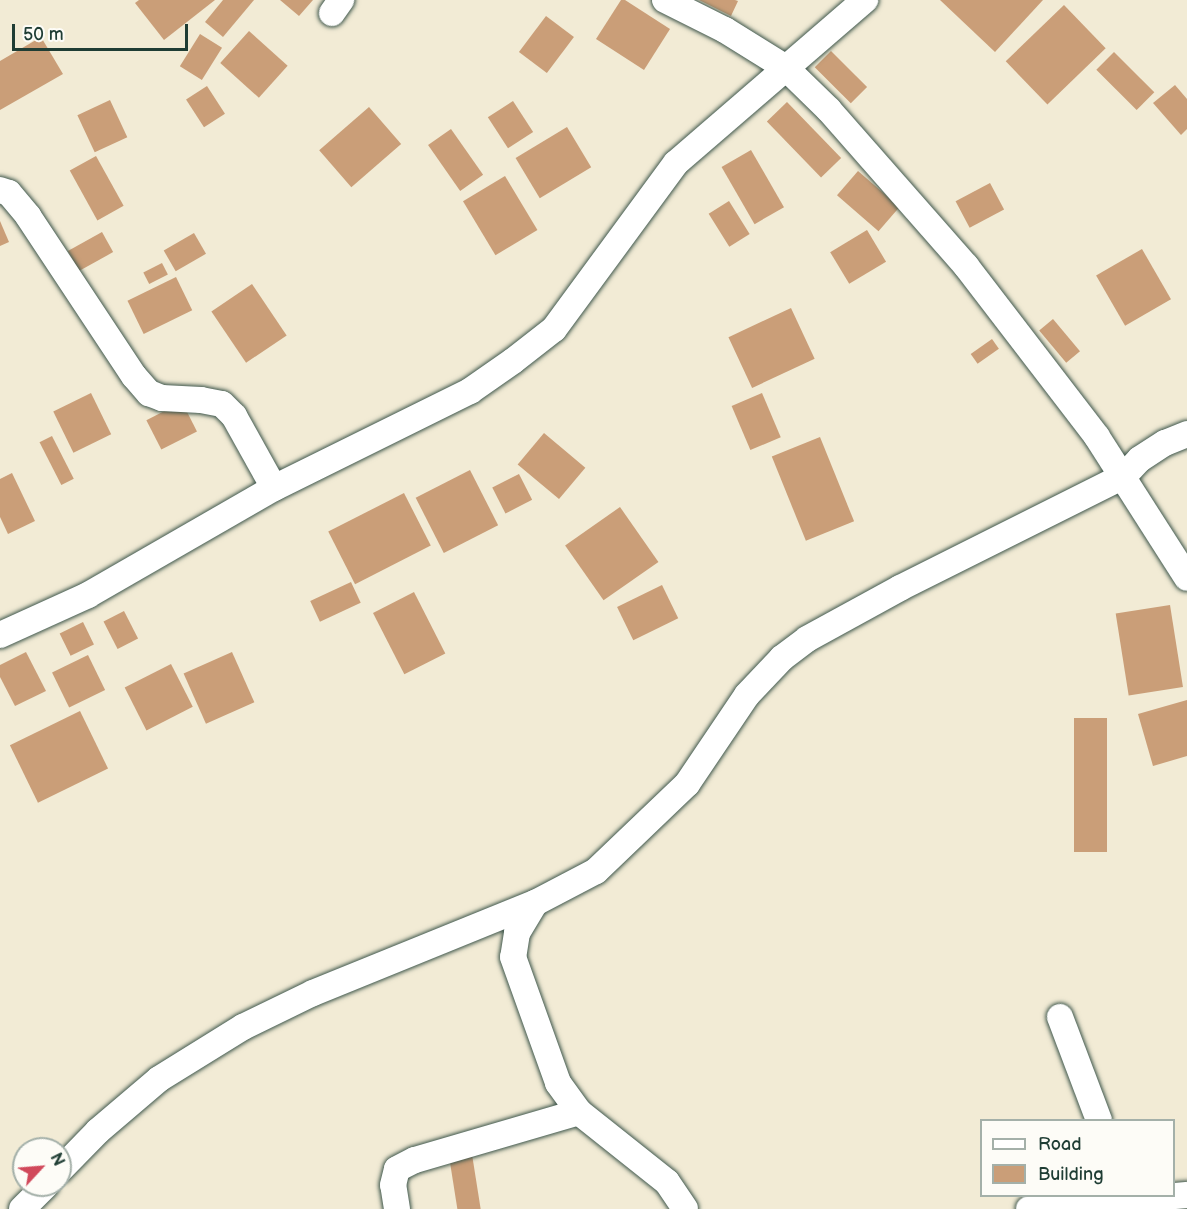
<!DOCTYPE html>
<html>
<head>
<meta charset="utf-8">
<style>
  body { margin:0 }
  #map { position:relative; width:1187px; height:1209px; overflow:hidden; background:#f2ebd5; font-family:"Balsamiq Sans",sans-serif }
  div>[style] { position:absolute }
  [style*='--x'] { left:calc(var(--x)*1px); top:calc(var(--y)*1px); width:calc(var(--w)*1px); rotate:calc(var(--a)*1deg) }
  .building>* { inset:0; background:#ca9e78; transform-origin:0 0 }
  .roads { filter:drop-shadow(0 0 2px #3f574c) drop-shadow(0 0 2px #3f574c) }
  .street>* { height:26px; margin:-13px; padding:0 13px; transform-origin:13px; border-radius:13px; background:#fff }
  span { translate:-50% -50%; white-space:nowrap; text-align:center; line-height:1.15; -webkit-text-stroke:4.5px #fdfcf7; paint-order:stroke }
  .legend { position:absolute; left:980px; top:1119px; width:195px; height:78px; box-sizing:border-box; background:#fdfcf7; border:2px solid #a4b0a9; margin:0; padding:8px 10px; list-style:none; font-size:18px; color:#1f3d34 }
  .legend li { display:flex; align-items:center; gap:12px; height:30px }
  .legend b { width:30px; border:2px solid #a4b0a9 }
  .north { position:absolute; left:12px; top:1137px; width:60px; height:60px; box-sizing:border-box; background:#fdfcf7; border:2px solid #a4b0a9; border-radius:50%; rotate:64deg; font-size:16px; font-weight:700; line-height:24px; text-align:center; color:#1f3d34 }
  .north::after { content:''; display:block; margin:auto; width:21px; height:27px; background:#d1495b; clip-path:polygon(50% 0,100% 100%,50% 72%,0 100%) }
  .scale { position:absolute; left:12px; top:24px; width:176px; height:27px; box-sizing:border-box; border:3px solid #1f3d34; border-top:0; padding-left:8px; font-size:18px; line-height:21px; white-space:nowrap; color:#1f3d34; -webkit-text-stroke:4px #fdfcf7; paint-order:stroke }
</style>
</head>
<body>
<div id="map">
  <div class="building">
    <div style="clip-path:polygon(139px 0,215px 0,164px 40px,135px 3px)"></div>
    <div style="clip-path:polygon(223px 0,254px 0,223px 37px,205px 22px)"></div>
    <div style="clip-path:polygon(280px 0,313px 0,299px 16px)"></div>
    <div style="clip-path:polygon(621px 0,625px 0,670px 29px,644px 70px,596px 39px)"></div>
    <div style="clip-path:polygon(699px 0,735px 0,738px 1px,731px 16px)"></div>
    <div style="clip-path:polygon(940px 0,1043px 0,995px 52px)"></div>
    <div style="left:1064px;top:5px;width:60px;height:81px;rotate:46deg"></div>
    <div style="left:546px;top:16px;width:35px;height:45px;rotate:37deg"></div>
    <div style="left:249px;top:31px;width:52px;height:43px;rotate:42deg"></div>
    <div style="left:200px;top:34px;width:26px;height:38px;rotate:32deg"></div>
    <div style="clip-path:polygon(41px 37px,63px 74px,0 110px,0 61px)"></div>
    <div style="left:831px;top:51px;width:51px;height:23px;rotate:45deg"></div>
    <div style="left:1114px;top:52px;width:57px;height:25px;rotate:45deg"></div>
    <div style="clip-path:polygon(1175px 85px,1187px 99px,1187px 129px,1181px 135px,1153px 103px)"></div>
    <div style="left:207px;top:86px;width:33px;height:25px;rotate:57deg"></div>
    <div style="left:110px;top:100px;width:41px;height:36px;rotate:65deg"></div>
    <div style="left:513px;top:101px;width:37px;height:30px;rotate:57deg"></div>
    <div style="left:787px;top:102px;width:78px;height:28px;rotate:46deg"></div>
    <div style="left:369px;top:107px;width:49px;height:66px;rotate:49deg"></div>
    <div style="left:567px;top:127px;width:47px;height:60px;rotate:59deg"></div>
    <div style="left:451px;top:129px;width:56px;height:28px;rotate:55deg"></div>
    <div style="left:751px;top:150px;width:66px;height:34px;rotate:60deg"></div>
    <div style="left:96px;top:156px;width:57px;height:30px;rotate:61deg"></div>
    <div style="left:858px;top:171px;width:55px;height:32px;rotate:41deg"></div>
    <div style="left:505px;top:176px;width:63px;height:49px;rotate:59deg"></div>
    <div style="left:990px;top:183px;width:30px;height:39px;rotate:62deg"></div>
    <div style="left:729px;top:201px;width:39px;height:24px;rotate:58deg"></div>
    <div style="clip-path:polygon(0 221px,9px 242px,0 246px)"></div>
    <div style="left:867px;top:230px;width:37px;height:43px;rotate:59deg"></div>
    <div style="left:102px;top:232px;width:23px;height:39px;rotate:61deg"></div>
    <div style="left:194px;top:233px;width:24px;height:35px;rotate:60deg"></div>
    <div style="left:1142px;top:249px;width:58px;height:53px;rotate:60deg"></div>
    <div style="left:162px;top:263px;width:13px;height:21px;rotate:63deg"></div>
    <div style="left:176px;top:277px;width:37px;height:54px;rotate:64deg"></div>
    <div style="left:252px;top:284px;width:62px;height:49px;rotate:56deg"></div>
    <div style="left:791px;top:308px;width:56px;height:69px;rotate:65deg"></div>
    <div style="left:1053px;top:319px;width:42px;height:18px;rotate:50deg"></div>
    <div style="left:992px;top:339px;width:12px;height:26px;rotate:55deg"></div>
    <div style="left:91px;top:393px;width:46px;height:42px;rotate:64deg"></div>
    <div style="left:762px;top:393px;width:48px;height:33px;rotate:67deg"></div>
    <div style="left:182px;top:402px;width:33px;height:40px;rotate:63deg"></div>
    <div style="left:544px;top:433px;width:54px;height:41px;rotate:40deg"></div>
    <div style="left:52px;top:436px;width:48px;height:14px;rotate:63deg"></div>
    <div style="left:820px;top:437px;width:91px;height:52px;rotate:68deg"></div>
    <div style="left:470px;top:470px;width:62px;height:61px;rotate:63deg"></div>
    <div style="clip-path:polygon(12px 473px,35px 521px,8px 534px,0 517px,0 479px)"></div>
    <div style="left:519px;top:474px;width:29px;height:30px;rotate:63deg"></div>
    <div style="left:404px;top:493px;width:59px;height:85px;rotate:63deg"></div>
    <div style="left:620px;top:507px;width:67px;height:67px;rotate:55deg"></div>
    <div style="left:351px;top:582px;width:23px;height:45px;rotate:65deg"></div>
    <div style="left:662px;top:585px;width:37px;height:50px;rotate:64deg"></div>
    <div style="left:414px;top:592px;width:69px;height:46px;rotate:63deg"></div>
    <div style="left:1170px;top:605px;width:83px;height:55px;rotate:81deg"></div>
    <div style="left:124px;top:611px;width:31px;height:23px;rotate:63deg"></div>
    <div style="left:83px;top:622px;width:25px;height:26px;rotate:64deg"></div>
    <div style="clip-path:polygon(26px 652px,46px 691px,15px 706px,0 677px,0 665px)"></div>
    <div style="left:232px;top:652px;width:55px;height:53px;rotate:66deg"></div>
    <div style="left:88px;top:655px;width:39px;height:40px;rotate:64deg"></div>
    <div style="left:171px;top:664px;width:48px;height:52px;rotate:63deg"></div>
    <div style="clip-path:polygon(1187px 700px,1187px 756px,1153px 766px,1138px 714px)"></div>
    <div style="left:80px;top:711px;width:64px;height:78px;rotate:64deg"></div>
    <div style="left:1074px;top:718px;width:33px;height:134px"></div>
    <div style="left:471px;top:1148px;width:62px;height:23px;rotate:81deg"></div>
  </div>
  <div class="roads">
    <div class="street">
      <div style="--x:665;--y:0;--w:67;--a:26.6"></div>
      <div style="--x:725;--y:30;--w:72;--a:31.9"></div>
      <div style="--x:786;--y:68;--w:60;--a:44.3"></div>
      <div style="--x:829;--y:110;--w:208;--a:48.7"></div>
      <div style="--x:966;--y:266;--w:215;--a:52.5"></div>
      <div style="--x:1097;--y:437;--w:167;--a:57.4"></div>
      <div style="--x:332;--y:13;--w:16;--a:-55"></div>
      <div style="--x:0;--y:190;--w:9;--a:18"></div>
      <div style="--x:9;--y:193;--w:30;--a:50"></div>
      <div style="--x:28;--y:216;--w:192;--a:56.5"></div>
      <div style="--x:134;--y:376;--w:23;--a:49"></div>
      <div style="--x:149;--y:393;--w:14;--a:21"></div>
      <div style="--x:162;--y:398;--w:39;--a:3"></div>
      <div style="--x:201;--y:400;--w:21;--a:11"></div>
      <div style="--x:222;--y:404;--w:17;--a:45"></div>
      <div style="--x:234;--y:416;--w:82;--a:60.9"></div>
      <div style="--x:0;--y:635;--w:97;--a:-24.4"></div>
      <div style="--x:88;--y:595;--w:215;--a:-29.9"></div>
      <div style="--x:274;--y:488;--w:219;--a:-26.3"></div>
      <div style="--x:470;--y:391;--w:52;--a:-34.9"></div>
      <div style="--x:513;--y:361;--w:52;--a:-38"></div>
      <div style="--x:554;--y:329;--w:206;--a:-53.7"></div>
      <div style="--x:676;--y:163;--w:250;--a:-40.8"></div>
      <div style="--x:535;--y:903;--w:35;--a:121"></div>
      <div style="--x:517;--y:933;--w:24;--a:99"></div>
      <div style="--x:513;--y:957;--w:134;--a:70.3"></div>
      <div style="--x:558;--y:1083;--w:36;--a:54"></div>
      <div style="--x:579;--y:1112;--w:112;--a:38.5"></div>
      <div style="--x:667;--y:1182;--w:32;--a:56"></div>
      <div style="--x:1060;--y:1017;--w:110;--a:69.3"></div>
      <div style="--x:60;--y:1170;--w:54;--a:-45.7"></div>
      <div style="--x:98;--y:1131;--w:80;--a:-40.4"></div>
      <div style="--x:159;--y:1079;--w:99;--a:-31.8"></div>
      <div style="--x:243;--y:1027;--w:78;--a:-25.9"></div>
      <div style="--x:313;--y:993;--w:240;--a:-22.1"></div>
      <div style="--x:535;--y:903;--w:69;--a:-27.7"></div>
      <div style="--x:596;--y:871;--w:126;--a:-43.7"></div>
      <div style="--x:687;--y:784;--w:107;--a:-56"></div>
      <div style="--x:747;--y:695;--w:51;--a:-46.6"></div>
      <div style="--x:782;--y:658;--w:31;--a:-37"></div>
      <div style="--x:807;--y:639;--w:106;--a:-28.7"></div>
      <div style="--x:900;--y:588;--w:250;--a:-26.6"></div>
      <div style="--x:1124;--y:476;--w:23;--a:-47"></div>
      <div style="--x:1140;--y:459;--w:30;--a:-33"></div>
      <div style="--x:1165;--y:443;--w:24;--a:-22"></div>
      <div style="--x:22;--y:1209;--w:34;--a:-45"></div>
      <div style="--x:397;--y:1209;--w:24;--a:-99"></div>
      <div style="--x:393;--y:1185;--w:16;--a:-76"></div>
      <div style="--x:397;--y:1169;--w:20;--a:-27"></div>
      <div style="--x:415;--y:1160;--w:171;--a:-16.3"></div>
      <div style="--x:1029;--y:1209;--w:159;--a:-5.1"></div>
    </div>
  </div>
  <ul class="legend">
  <li><b style="height:8px;background:#fff"></b>Road</li>
  <li><b style="height:16px;background:#ca9e78"></b>Building</li>
  </ul>
  <div class="north">N</div>
  <div class="scale">50 m</div>
</div>
</body>
</html>
